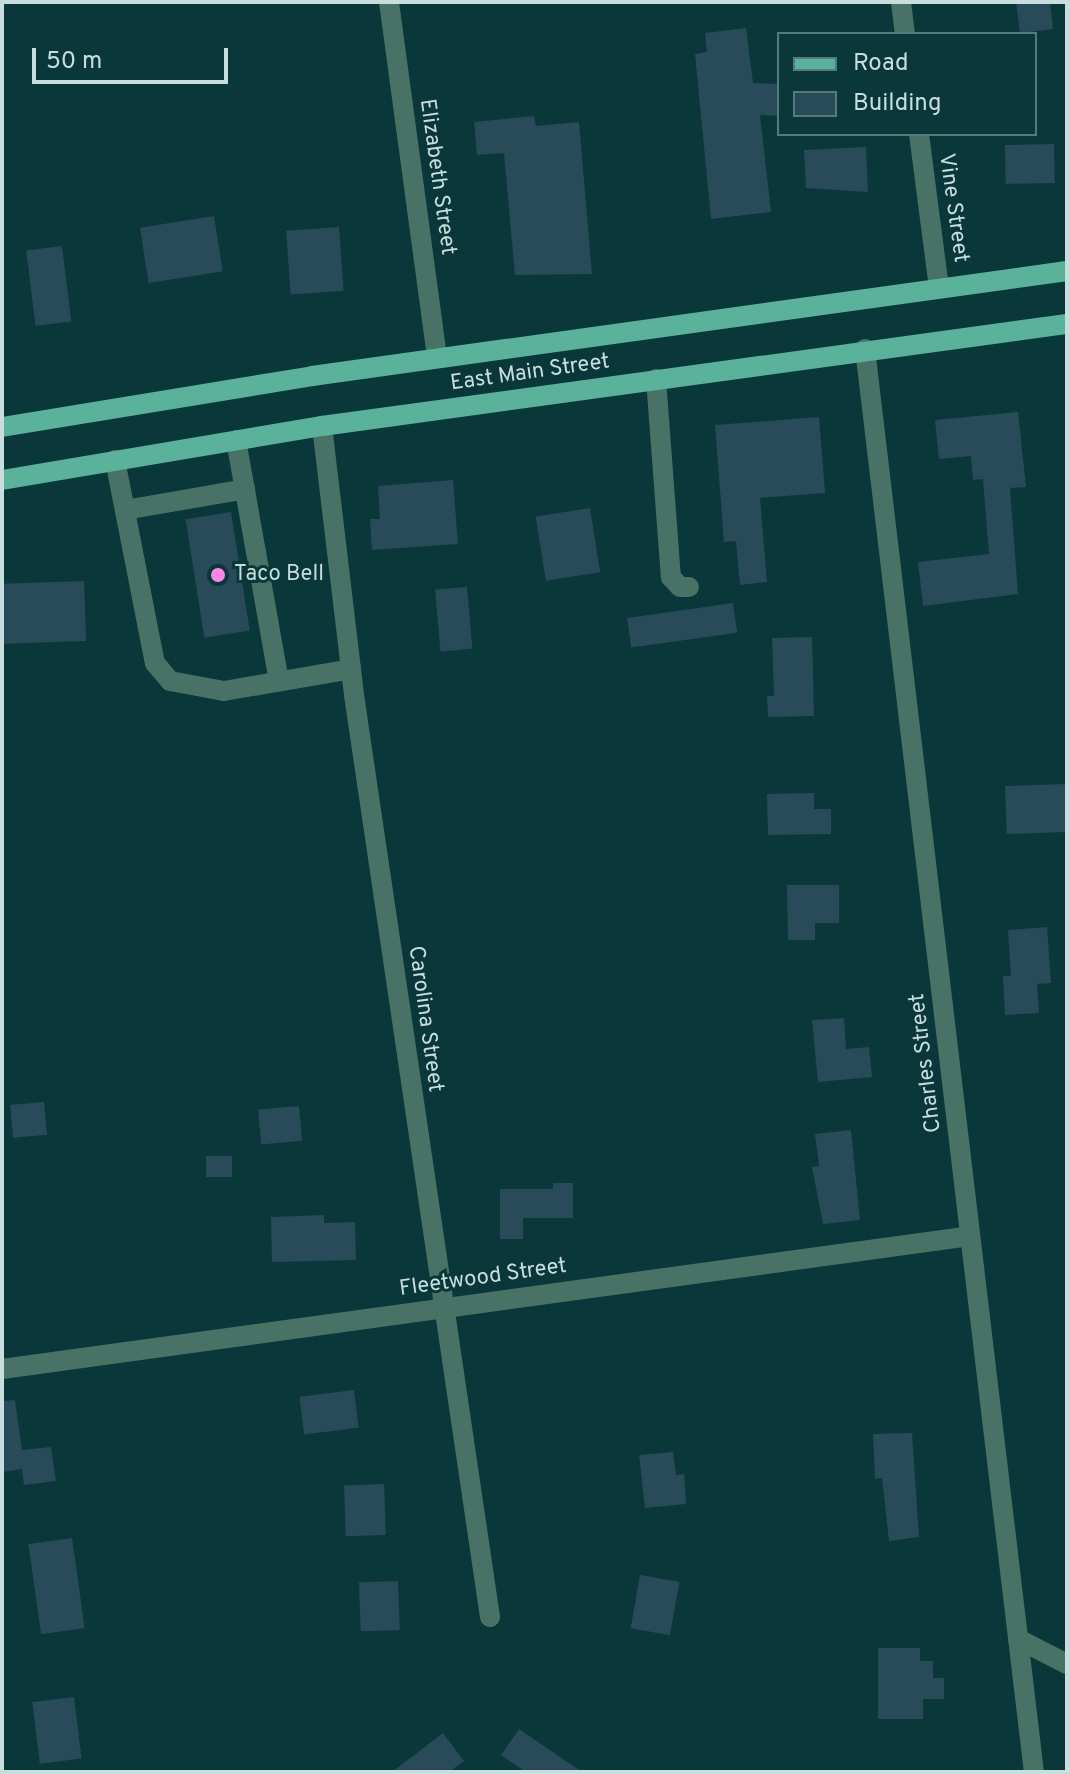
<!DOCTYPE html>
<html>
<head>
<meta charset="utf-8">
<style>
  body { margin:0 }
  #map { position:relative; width:1069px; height:1774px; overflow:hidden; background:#0a373a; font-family:Overpass,sans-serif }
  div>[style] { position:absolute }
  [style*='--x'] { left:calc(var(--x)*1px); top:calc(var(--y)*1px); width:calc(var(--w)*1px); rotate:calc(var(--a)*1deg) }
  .building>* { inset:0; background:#294a59; transform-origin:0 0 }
  .minor>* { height:20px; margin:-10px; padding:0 10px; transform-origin:10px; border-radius:10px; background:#497266 }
  .major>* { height:20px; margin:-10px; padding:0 10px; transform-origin:10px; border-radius:10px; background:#5ab29b }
  .dots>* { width:22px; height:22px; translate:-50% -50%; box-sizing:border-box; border:4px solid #0a373a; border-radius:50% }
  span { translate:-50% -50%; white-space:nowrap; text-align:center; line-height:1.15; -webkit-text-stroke:6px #0a373a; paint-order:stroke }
  .street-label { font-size:22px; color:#c7ddde }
  .poi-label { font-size:22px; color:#c7ddde }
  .left { translate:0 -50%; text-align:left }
  .frame { position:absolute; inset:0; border:4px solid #c7ddde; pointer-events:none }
  .legend { position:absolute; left:777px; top:32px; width:260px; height:104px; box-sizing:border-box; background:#0a373a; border:2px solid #56797c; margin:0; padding:10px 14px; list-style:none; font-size:24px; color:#c7ddde }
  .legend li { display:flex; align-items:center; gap:16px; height:40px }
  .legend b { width:40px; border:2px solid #56797c }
  .scale { position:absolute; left:32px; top:48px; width:196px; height:36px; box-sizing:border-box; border:4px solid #c7ddde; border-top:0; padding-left:10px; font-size:24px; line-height:28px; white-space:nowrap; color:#c7ddde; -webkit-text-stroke:6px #0a373a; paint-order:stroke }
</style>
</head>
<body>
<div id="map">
  <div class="building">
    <div style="clip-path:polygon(1016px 2px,1050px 2px,1053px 29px,1020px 33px)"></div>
    <div style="clip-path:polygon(746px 28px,753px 83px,779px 84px,779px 116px,760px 115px,771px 212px,711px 219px,695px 54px,707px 52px,705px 33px)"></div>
    <div style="clip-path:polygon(534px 116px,536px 126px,579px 122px,592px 274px,515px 275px,504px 153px,477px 155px,474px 122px)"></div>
    <div style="left:1054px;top:144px;width:39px;height:49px;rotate:89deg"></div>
    <div style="clip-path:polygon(866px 147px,868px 192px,806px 188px,804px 150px)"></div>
    <div style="left:214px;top:216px;width:56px;height:75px;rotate:81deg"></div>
    <div style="left:339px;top:227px;width:64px;height:53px;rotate:86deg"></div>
    <div style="left:62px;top:246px;width:76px;height:36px;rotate:83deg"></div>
    <div style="clip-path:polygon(1018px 412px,1026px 487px,1010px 488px,1018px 594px,923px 606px,918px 562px,989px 554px,983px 479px,973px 480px,971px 456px,939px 459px,935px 420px)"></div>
    <div style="clip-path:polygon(819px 417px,825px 493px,760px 498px,767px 582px,740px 585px,736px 541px,724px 542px,715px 425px)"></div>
    <div style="clip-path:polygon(453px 480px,458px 544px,372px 550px,370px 519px,380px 519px,378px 486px)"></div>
    <div style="left:590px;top:508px;width:65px;height:55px;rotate:81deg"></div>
    <div style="left:231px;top:512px;width:120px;height:46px;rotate:81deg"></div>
    <div style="left:84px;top:581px;width:60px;height:82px;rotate:88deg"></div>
    <div style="left:467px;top:587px;width:62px;height:32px;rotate:85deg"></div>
    <div style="left:733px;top:603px;width:30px;height:107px;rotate:82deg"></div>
    <div style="clip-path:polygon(812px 637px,814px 716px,768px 717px,767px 696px,774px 696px,772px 638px)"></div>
    <div style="left:1065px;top:784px;width:48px;height:60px;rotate:88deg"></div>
    <div style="clip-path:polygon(814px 793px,814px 809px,831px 809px,831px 834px,768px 835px,767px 794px)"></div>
    <div style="clip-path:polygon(787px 885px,839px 885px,839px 923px,815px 923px,815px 940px,788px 940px)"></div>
    <div style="clip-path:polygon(1047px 927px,1051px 983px,1037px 984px,1039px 1013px,1005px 1015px,1003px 976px,1011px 976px,1008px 930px)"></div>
    <div style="clip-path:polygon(844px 1018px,846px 1049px,869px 1047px,872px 1077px,818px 1082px,812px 1020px)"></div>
    <div style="left:44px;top:1102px;width:33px;height:34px;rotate:85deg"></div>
    <div style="left:299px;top:1106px;width:35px;height:41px;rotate:85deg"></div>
    <div style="clip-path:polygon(851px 1130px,860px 1220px,823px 1224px,812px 1167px,819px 1166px,815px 1134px)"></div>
    <div style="left:232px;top:1156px;width:21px;height:26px;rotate:90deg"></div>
    <div style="clip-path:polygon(553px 1183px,573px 1183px,573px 1218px,523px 1218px,523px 1239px,500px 1239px,500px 1189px,553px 1189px)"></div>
    <div style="clip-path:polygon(324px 1215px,324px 1223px,355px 1222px,356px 1260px,272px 1262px,271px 1217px)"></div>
    <div style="left:354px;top:1390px;width:38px;height:55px;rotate:83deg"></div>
    <div style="clip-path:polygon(15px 1400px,22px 1450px,51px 1447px,56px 1481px,24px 1485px,22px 1469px,2px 1472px,2px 1401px)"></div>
    <div style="clip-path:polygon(912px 1433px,919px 1537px,889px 1541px,882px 1478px,875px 1479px,873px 1434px)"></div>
    <div style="clip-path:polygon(673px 1452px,676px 1475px,684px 1474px,686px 1504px,645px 1508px,639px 1455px)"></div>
    <div style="left:384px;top:1484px;width:51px;height:40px;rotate:88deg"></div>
    <div style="left:72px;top:1538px;width:91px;height:44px;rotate:82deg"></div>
    <div style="left:640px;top:1575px;width:40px;height:54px;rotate:10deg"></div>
    <div style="left:398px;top:1581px;width:49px;height:39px;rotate:88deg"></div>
    <div style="clip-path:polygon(878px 1648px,920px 1648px,920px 1661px,933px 1661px,933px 1678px,944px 1678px,944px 1699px,923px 1699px,923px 1719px,878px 1719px)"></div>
    <div style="left:74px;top:1697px;width:62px;height:42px;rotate:83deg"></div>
    <div style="clip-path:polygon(519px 1729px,582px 1772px,526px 1772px,501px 1755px)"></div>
    <div style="clip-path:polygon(443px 1733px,464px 1761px,449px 1772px,392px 1772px)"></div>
  </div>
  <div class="minor">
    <div style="--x:389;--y:2;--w:359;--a:82.3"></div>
    <div style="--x:901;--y:2;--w:32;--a:83"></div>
    <div style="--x:919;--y:134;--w:155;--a:82.6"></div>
    <div style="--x:865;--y:349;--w:1433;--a:83.23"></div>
    <div style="--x:656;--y:379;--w:199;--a:85.7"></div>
    <div style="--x:671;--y:577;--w:13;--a:48"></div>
    <div style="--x:680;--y:587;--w:9;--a:0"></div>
    <div style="--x:322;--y:426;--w:271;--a:83.2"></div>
    <div style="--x:354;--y:695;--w:932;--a:81.61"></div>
    <div style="--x:236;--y:440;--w:245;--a:79.9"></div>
    <div style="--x:115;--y:460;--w:207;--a:78.9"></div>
    <div style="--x:155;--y:663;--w:23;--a:50"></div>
    <div style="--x:170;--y:681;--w:55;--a:10.5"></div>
    <div style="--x:224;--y:691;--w:129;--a:-9.8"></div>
    <div style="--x:125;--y:510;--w:122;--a:-9.9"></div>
    <div style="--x:2;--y:1369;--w:977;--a:-7.82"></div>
    <div style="--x:1018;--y:1639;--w:55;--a:27"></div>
  </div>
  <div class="major">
    <div style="--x:2;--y:427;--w:314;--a:-9.3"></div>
    <div style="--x:312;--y:376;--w:762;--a:-7.92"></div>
    <div style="--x:2;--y:480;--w:325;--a:-9.6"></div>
    <div style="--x:322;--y:426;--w:752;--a:-7.8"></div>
  </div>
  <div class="dots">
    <div style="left:218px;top:575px;background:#fd86e3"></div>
  </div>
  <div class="street-label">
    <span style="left:437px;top:177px;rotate:82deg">Elizabeth Street</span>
    <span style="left:953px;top:208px;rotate:82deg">Vine Street</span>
    <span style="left:530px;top:373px;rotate:-8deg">East Main Street</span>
    <span style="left:425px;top:1019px;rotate:82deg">Carolina Street</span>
    <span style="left:926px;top:1063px;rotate:-97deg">Charles Street</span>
    <span style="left:483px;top:1278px;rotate:-8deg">Fleetwood Street</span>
  </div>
  <div class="poi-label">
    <span class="left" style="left:234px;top:575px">Taco Bell</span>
  </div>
  <div class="frame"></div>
  <ul class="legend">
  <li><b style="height:10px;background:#5ab29b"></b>Road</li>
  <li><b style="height:22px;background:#294a59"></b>Building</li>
  </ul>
  <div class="scale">50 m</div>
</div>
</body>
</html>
